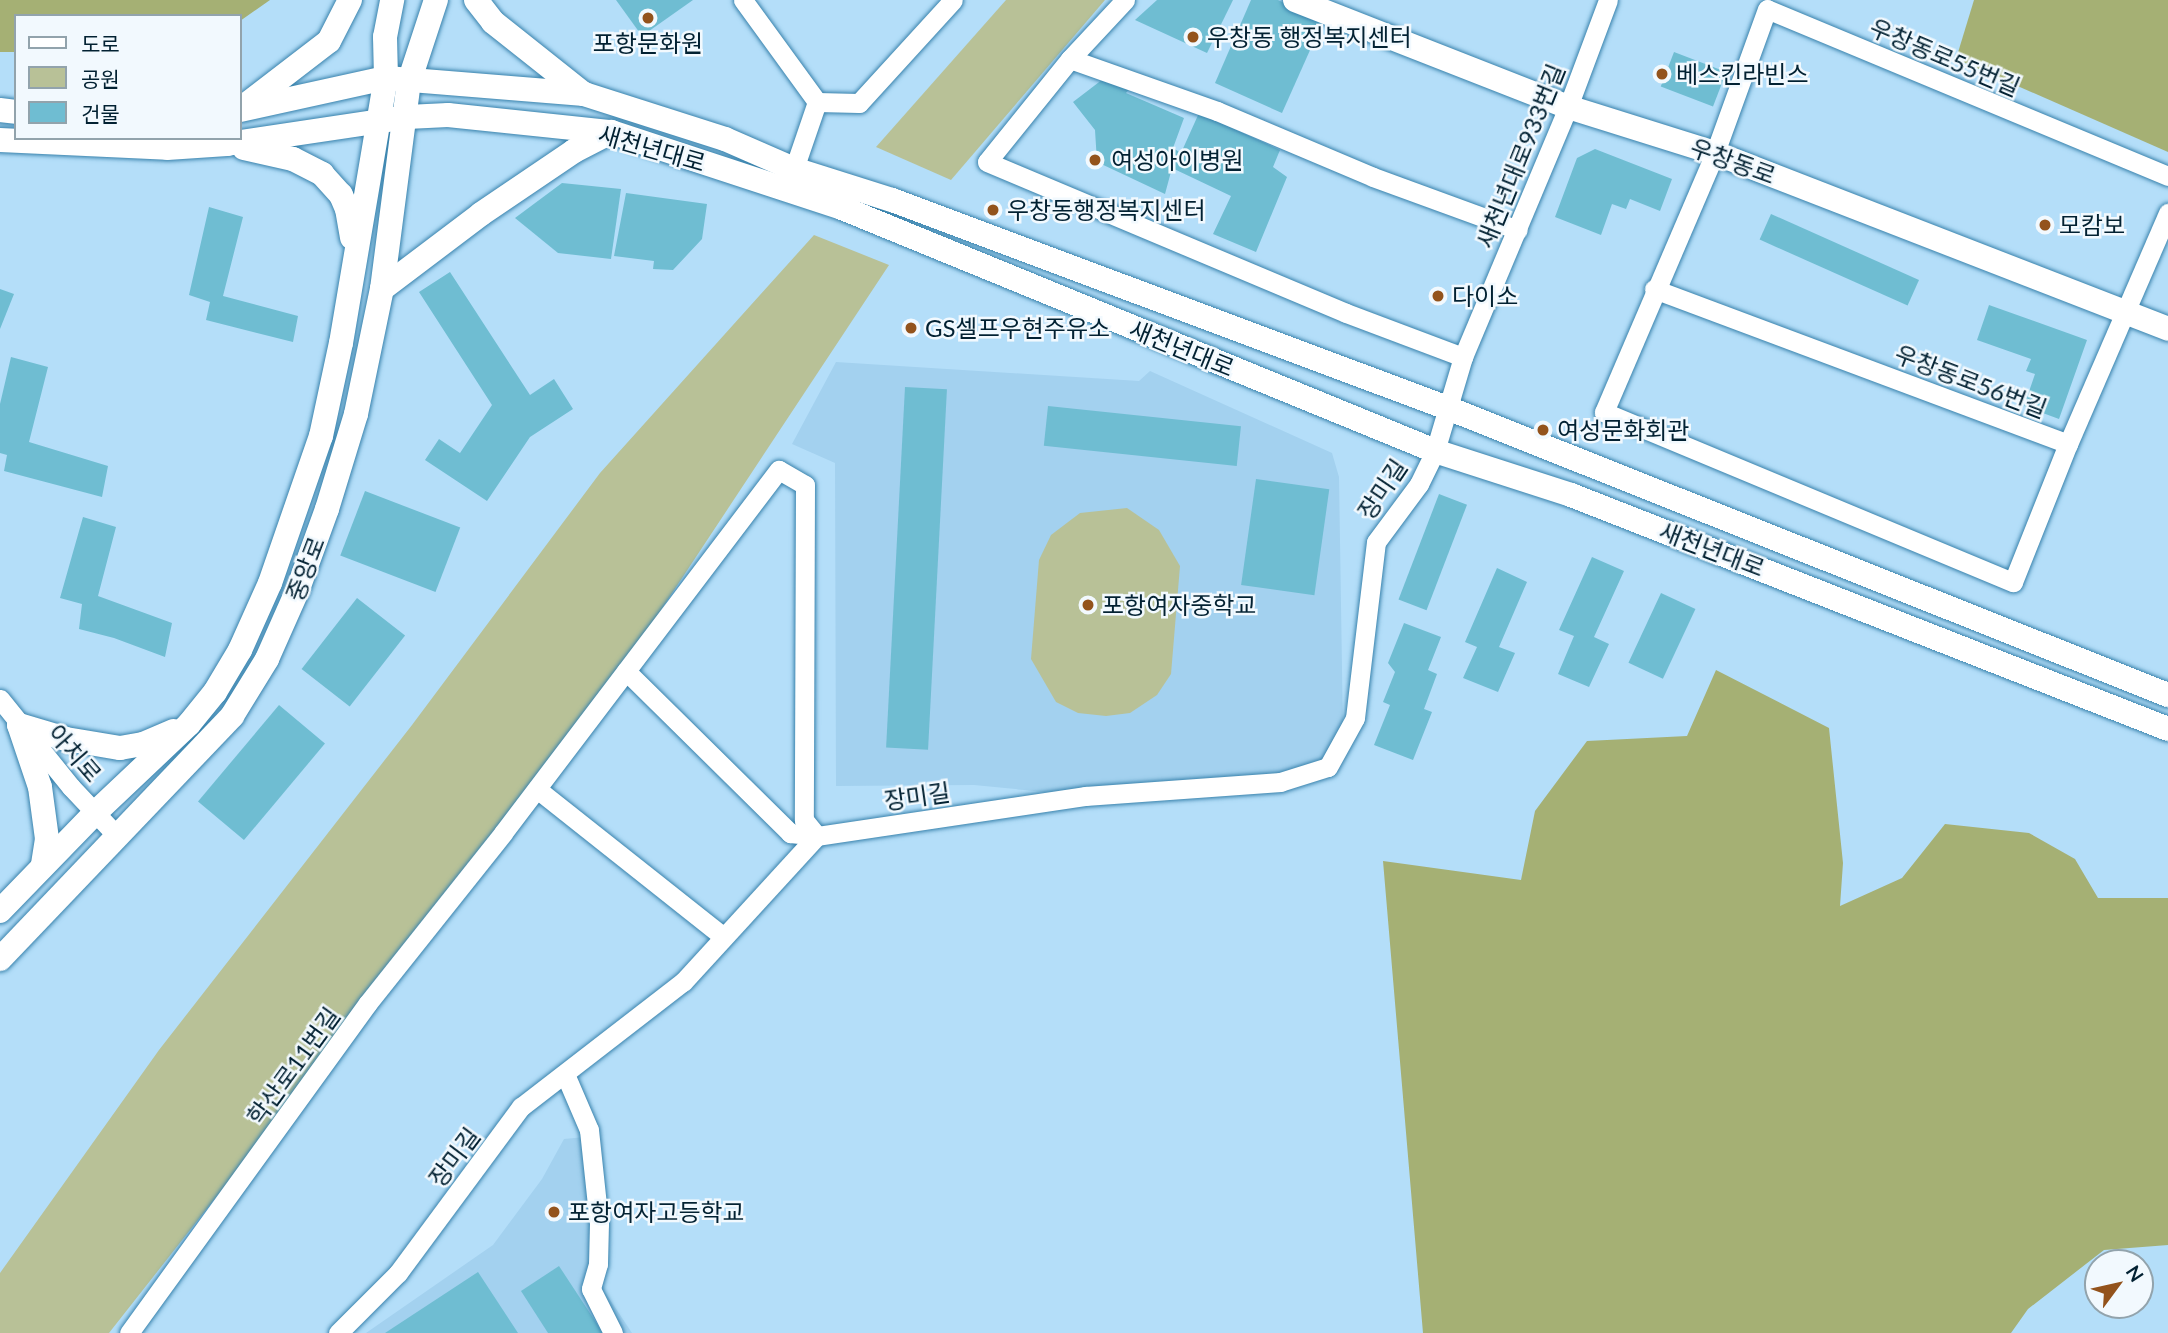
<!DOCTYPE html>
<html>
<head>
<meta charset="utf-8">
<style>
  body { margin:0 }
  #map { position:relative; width:2168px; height:1333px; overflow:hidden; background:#b4def9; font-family:Lato,"Noto Sans KR",sans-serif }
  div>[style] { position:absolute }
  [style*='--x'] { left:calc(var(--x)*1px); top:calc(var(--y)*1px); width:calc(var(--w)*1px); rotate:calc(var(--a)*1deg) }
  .built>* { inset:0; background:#a3d1ef }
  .green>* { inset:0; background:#b8c197 }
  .forest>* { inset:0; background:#a5b074 }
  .building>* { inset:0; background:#6fbdd2; transform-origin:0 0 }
  .roads { filter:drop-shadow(0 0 2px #3882ac) drop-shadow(0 0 2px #3882ac) }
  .minor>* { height:19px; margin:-9.5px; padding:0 9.5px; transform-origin:9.5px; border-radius:9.5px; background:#fff }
  .major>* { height:24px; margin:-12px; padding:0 12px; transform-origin:12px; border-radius:12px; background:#fff }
  .dots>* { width:19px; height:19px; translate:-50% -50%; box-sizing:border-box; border:4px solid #f2f9fe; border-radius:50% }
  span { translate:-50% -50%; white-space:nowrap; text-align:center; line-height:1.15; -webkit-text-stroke:5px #f2f9fe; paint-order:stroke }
  .poi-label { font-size:24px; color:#022132 }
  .left { translate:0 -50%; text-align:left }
  .street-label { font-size:24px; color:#022132 }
  .legend { position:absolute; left:14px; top:14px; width:228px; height:126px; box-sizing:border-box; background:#f2f9fe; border:2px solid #92a3ac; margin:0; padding:9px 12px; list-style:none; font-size:21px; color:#022132 }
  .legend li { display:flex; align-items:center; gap:14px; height:35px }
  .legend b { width:35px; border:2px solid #92a3ac }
  .north { position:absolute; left:2084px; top:1249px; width:70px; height:70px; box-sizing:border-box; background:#f2f9fe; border:2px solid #92a3ac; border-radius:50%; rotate:57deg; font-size:19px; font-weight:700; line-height:28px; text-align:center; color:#022132 }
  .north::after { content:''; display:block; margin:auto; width:24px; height:32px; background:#93531c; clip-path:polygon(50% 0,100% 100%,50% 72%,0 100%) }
</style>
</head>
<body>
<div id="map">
  <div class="built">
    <div style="clip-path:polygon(836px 362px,1139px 381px,1150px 371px,1332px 453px,1339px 477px,1343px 733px,1328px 767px,1085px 796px,974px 785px,836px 786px,835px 463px,792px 444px)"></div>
    <div style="clip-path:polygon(585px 1137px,595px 1277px,632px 1333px,366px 1333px,493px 1245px,542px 1179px,564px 1139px)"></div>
  </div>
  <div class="green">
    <div style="clip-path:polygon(1006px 0,1105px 0,951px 180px,876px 147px)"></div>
    <div style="clip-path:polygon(814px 235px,889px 265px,571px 746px,109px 1333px,0 1333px,0 1273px,159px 1050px,412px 725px,600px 473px)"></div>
    <div style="clip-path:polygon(1127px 508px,1159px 530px,1180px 566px,1171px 674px,1157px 695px,1130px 713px,1106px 716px,1078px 713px,1056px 702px,1031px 659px,1039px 560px,1051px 535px,1080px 513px)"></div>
  </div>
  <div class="forest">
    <div style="clip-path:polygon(0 0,270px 0,240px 21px,240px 16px,16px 16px,16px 52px,0 52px)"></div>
    <div style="clip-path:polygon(1974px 0,2168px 0,2168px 152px,1956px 59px)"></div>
    <div style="clip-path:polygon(1716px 670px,1829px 728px,1843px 863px,1840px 906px,1902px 878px,1945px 824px,2029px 833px,2075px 859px,2098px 898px,2168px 898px,2168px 1245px,2104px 1250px,2028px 1309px,2011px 1333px,1423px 1333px,1383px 861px,1521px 880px,1535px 811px,1587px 741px,1687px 736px)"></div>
  </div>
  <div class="building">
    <div style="clip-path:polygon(616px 0,693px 0,642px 36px)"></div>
    <div style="clip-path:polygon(1157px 0,1233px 0,1207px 53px,1135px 20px)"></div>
    <div style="clip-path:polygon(1251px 0,1278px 0,1323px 21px,1282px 113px,1215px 83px)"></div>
    <div style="left:1674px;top:52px;width:56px;height:37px;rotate:21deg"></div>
    <div style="clip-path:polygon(1107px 76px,1130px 88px,1126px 93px,1184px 118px,1173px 148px,1181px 153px,1199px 113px,1280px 150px,1273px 167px,1287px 177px,1256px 252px,1213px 234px,1231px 196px,1172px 168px,1165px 194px,1097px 162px,1095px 130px,1073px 102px)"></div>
    <div style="clip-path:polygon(1595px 149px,1672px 179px,1660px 211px,1630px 199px,1626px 209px,1612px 204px,1601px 235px,1555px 217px,1577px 158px)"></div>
    <div style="clip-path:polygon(562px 183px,621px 189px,611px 259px,558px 253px,515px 218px)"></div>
    <div style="clip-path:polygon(626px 193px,707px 204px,702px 239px,673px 270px,653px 269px,654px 261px,614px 256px)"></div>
    <div style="clip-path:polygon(209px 207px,243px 217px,223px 296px,298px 316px,293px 342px,206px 320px,210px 302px,189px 295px)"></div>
    <div style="left:1771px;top:214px;width:162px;height:28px;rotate:24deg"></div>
    <div style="clip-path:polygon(450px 272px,530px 395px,554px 379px,573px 409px,530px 437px,487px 501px,425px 460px,439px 439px,460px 453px,492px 405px,419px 292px)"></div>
    <div style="clip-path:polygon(0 289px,14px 294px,0 329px)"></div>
    <div style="clip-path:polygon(1989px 305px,2087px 340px,2059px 419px,2024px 406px,2035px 374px,2026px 371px,2031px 359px,1977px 340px)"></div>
    <div style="clip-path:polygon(11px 357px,48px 367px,29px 442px,108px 466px,102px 497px,4px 471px,7px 455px,0 453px,0 404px)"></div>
    <div style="left:905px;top:387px;width:42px;height:361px;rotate:3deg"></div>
    <div style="left:1048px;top:406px;width:194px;height:40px;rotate:6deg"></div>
    <div style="left:1256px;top:479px;width:74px;height:107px;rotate:8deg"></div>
    <div style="left:365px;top:491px;width:102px;height:69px;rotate:21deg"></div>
    <div style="left:1439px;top:494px;width:30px;height:113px;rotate:21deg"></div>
    <div style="clip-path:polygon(83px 517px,116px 527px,98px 596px,172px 623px,165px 657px,114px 638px,79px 629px,82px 604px,60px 598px)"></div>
    <div style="clip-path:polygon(1592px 557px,1624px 571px,1594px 637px,1609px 644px,1589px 687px,1558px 674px,1574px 636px,1559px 630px)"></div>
    <div style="clip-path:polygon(1497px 568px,1527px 582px,1499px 647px,1515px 653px,1498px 692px,1463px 678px,1477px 647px,1465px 642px)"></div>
    <div style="left:1661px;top:593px;width:38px;height:77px;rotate:25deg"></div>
    <div style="left:357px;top:598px;width:61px;height:90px;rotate:38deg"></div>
    <div style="clip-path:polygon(1404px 623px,1441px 637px,1428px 670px,1437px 674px,1424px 709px,1432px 712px,1413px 760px,1374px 745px,1390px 705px,1383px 702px,1395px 672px,1388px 663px)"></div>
    <div style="left:279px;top:705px;width:60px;height:126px;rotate:40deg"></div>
    <div style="clip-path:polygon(559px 1266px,603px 1333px,548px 1333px,521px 1291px)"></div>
    <div style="clip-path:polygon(478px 1272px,518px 1333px,385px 1333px)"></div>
  </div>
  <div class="roads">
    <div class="minor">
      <div style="--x:743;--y:0;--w:126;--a:54"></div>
      <div style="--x:817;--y:102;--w:42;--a:1.4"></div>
      <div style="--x:859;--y:103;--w:139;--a:-47.6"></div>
      <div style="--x:1125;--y:0;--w:81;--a:133"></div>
      <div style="--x:1070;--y:59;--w:132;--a:128.9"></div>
      <div style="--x:987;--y:162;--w:389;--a:22.8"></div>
      <div style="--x:1346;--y:313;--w:125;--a:20.6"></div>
      <div style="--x:1070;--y:59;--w:156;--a:19.5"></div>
      <div style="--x:1217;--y:111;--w:169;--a:22.9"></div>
      <div style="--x:1373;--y:177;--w:154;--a:20.1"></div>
      <div style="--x:794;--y:169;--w:71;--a:-71.1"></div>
      <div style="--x:2168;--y:176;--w:434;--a:-157.4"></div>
      <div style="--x:1767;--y:9;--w:153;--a:109.9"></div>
      <div style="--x:1715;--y:153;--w:282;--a:113.2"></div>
      <div style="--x:1604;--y:412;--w:443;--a:22.6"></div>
      <div style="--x:2013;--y:582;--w:149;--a:-68.3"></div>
      <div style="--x:2068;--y:444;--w:252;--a:-66.6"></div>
      <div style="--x:1654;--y:289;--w:442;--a:20.5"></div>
      <div style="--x:626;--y:671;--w:231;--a:44.6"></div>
      <div style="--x:790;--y:833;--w:27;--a:6"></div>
      <div style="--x:817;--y:836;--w:271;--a:-8.5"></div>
      <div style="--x:1085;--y:796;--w:196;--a:-4.1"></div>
      <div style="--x:1280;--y:782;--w:50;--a:-17.4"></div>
      <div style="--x:1328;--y:767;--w:56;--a:-61.1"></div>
      <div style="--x:1355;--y:718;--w:177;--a:-83.2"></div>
      <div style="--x:1376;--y:542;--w:72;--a:-53.4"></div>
      <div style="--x:1419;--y:484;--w:37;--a:-64"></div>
      <div style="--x:1435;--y:451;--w:98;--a:-73.4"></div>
      <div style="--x:1463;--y:357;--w:271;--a:-67.2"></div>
      <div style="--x:1568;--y:107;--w:114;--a:-69.5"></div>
      <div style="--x:0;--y:699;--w:113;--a:51.1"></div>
      <div style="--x:71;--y:787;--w:66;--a:46.8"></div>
      <div style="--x:537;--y:789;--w:238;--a:38.4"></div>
      <div style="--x:565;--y:1074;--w:61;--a:66.8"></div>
      <div style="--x:589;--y:1130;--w:94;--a:83.9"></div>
      <div style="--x:599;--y:1223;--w:41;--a:91.4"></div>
      <div style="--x:598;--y:1264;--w:26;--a:106"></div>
      <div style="--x:591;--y:1289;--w:49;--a:63.4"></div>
      <div style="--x:129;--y:1333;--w:407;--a:-54.1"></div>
      <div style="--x:368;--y:1003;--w:217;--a:-51.5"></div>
      <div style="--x:503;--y:833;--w:456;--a:-52.8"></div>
      <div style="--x:779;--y:470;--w:30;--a:30"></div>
      <div style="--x:805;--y:485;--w:335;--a:90.2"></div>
      <div style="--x:804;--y:820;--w:21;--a:51"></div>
      <div style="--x:338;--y:1333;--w:85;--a:-45"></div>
      <div style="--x:398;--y:1273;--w:207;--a:-53.5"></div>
      <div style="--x:521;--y:1107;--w:205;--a:-37.7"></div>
      <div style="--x:683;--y:982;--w:198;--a:-47.5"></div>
    </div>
    <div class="major">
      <div style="--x:476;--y:0;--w:28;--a:52"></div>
      <div style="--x:493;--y:22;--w:116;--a:38.4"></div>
      <div style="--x:1295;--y:0;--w:293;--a:21.4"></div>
      <div style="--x:1568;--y:107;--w:154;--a:17.4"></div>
      <div style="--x:1715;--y:153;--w:486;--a:21.2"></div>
      <div style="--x:247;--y:104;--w:103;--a:-37.5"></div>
      <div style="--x:329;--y:41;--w:46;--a:-62.9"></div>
      <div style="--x:0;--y:110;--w:16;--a:7"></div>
      <div style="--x:240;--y:110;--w:149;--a:-12.4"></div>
      <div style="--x:386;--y:78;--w:199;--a:4.6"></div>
      <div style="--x:584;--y:94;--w:148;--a:17.7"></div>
      <div style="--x:725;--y:139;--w:75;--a:23.5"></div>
      <div style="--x:794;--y:169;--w:103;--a:17.6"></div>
      <div style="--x:892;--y:200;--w:596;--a:20.53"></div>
      <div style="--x:1450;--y:409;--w:773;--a:21.72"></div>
      <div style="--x:0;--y:140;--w:167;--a:2.7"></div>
      <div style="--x:167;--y:148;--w:60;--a:-3.8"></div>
      <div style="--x:227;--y:144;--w:182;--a:-8.5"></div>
      <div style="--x:407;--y:117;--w:41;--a:-2.8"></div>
      <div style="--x:448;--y:115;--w:164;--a:6"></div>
      <div style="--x:611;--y:132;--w:243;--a:18.2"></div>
      <div style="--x:842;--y:208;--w:641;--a:22.28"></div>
      <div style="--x:1435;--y:451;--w:143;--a:17.9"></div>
      <div style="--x:1571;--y:495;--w:641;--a:21.4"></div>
      <div style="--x:244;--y:148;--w:50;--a:12.7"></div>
      <div style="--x:293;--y:159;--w:33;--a:27"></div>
      <div style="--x:322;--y:174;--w:28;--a:48"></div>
      <div style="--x:341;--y:195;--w:15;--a:67"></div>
      <div style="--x:347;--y:209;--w:29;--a:80"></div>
      <div style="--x:382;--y:289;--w:124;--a:-37.1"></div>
      <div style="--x:481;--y:214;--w:112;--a:-34.1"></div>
      <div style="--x:574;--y:151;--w:42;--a:-27.2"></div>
      <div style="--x:19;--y:725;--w:49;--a:16.6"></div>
      <div style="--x:66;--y:739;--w:55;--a:9.5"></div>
      <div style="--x:120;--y:748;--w:23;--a:-10"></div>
      <div style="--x:143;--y:744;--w:33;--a:-23"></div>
      <div style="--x:19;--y:725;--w:65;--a:71.3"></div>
      <div style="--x:40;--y:787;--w:52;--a:82.3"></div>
      <div style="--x:47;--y:839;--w:26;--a:99"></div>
      <div style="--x:0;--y:911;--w:136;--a:-45.9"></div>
      <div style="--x:95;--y:813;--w:129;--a:-43.4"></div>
      <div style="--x:189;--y:724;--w:41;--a:-50.9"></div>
      <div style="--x:215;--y:692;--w:49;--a:-59.2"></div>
      <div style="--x:240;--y:650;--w:73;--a:-65.9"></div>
      <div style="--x:270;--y:583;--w:156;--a:-70.9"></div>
      <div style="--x:321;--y:436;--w:95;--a:-77.9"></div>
      <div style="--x:341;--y:343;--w:269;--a:-80.4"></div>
      <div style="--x:386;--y:78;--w:41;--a:-91.4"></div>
      <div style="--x:385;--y:37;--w:38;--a:-79"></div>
      <div style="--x:0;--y:959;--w:336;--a:-46.3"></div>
      <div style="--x:232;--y:716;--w:67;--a:-58.4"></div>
      <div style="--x:267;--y:659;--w:77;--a:-66.1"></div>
      <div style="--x:298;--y:589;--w:85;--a:-70.1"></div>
      <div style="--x:327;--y:509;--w:99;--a:-73"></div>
      <div style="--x:356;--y:414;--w:128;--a:-78.3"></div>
      <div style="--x:382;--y:289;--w:209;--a:-82.6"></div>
      <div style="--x:409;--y:82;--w:86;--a:-71.8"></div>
    </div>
  </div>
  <div class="dots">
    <div style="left:648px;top:18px;background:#93531c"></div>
    <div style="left:1193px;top:37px;background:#93531c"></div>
    <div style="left:1662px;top:74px;background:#93531c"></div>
    <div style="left:1095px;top:160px;background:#93531c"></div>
    <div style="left:993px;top:210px;background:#93531c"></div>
    <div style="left:2045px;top:225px;background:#93531c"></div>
    <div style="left:1438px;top:296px;background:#93531c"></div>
    <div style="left:911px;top:328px;background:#93531c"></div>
    <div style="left:1543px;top:430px;background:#93531c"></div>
    <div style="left:1088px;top:605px;background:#93531c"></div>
    <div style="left:554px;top:1212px;background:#93531c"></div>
  </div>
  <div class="poi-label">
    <span class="left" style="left:1207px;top:37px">우창동 행정복지센터</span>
    <span style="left:648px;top:43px">포항문화원</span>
    <span class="left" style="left:1676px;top:74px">베스킨라빈스</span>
    <span class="left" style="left:1111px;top:160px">여성아이병원</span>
    <span class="left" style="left:1007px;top:210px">우창동행정복지센터</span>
    <span class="left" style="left:2059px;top:225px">모캄보</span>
    <span class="left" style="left:1452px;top:296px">다이소</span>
    <span class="left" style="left:925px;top:328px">GS셀프우현주유소</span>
    <span class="left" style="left:1557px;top:430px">여성문화회관</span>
    <span class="left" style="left:1102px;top:605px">포항여자중학교</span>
    <span class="left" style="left:568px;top:1212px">포항여자고등학교</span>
  </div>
  <div class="street-label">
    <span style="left:1945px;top:57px;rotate:23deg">우창동로55번길</span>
    <span style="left:652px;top:148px;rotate:16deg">새천년대로</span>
    <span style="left:1520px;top:156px;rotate:-68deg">새천년대로933번길</span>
    <span style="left:1733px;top:161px;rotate:20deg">우창동로</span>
    <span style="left:1182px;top:348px;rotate:22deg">새천년대로</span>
    <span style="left:1971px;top:381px;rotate:21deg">우창동로56번길</span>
    <span style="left:1382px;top:489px;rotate:-56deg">장미길</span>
    <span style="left:1712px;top:549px;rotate:21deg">새천년대로</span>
    <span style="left:305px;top:569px;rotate:-69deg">중앙로</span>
    <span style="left:75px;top:753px;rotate:49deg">아치로</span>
    <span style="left:917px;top:796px;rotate:-8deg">장미길</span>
    <span style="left:293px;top:1066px;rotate:-54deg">학산로11번길</span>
    <span style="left:454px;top:1157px;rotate:-53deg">장미길</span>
  </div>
  <ul class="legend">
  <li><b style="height:9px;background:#fff"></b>도로</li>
  <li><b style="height:19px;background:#b8c197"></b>공원</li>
  <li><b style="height:19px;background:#6fbdd2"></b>건물</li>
  </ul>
  <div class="north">N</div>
</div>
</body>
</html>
